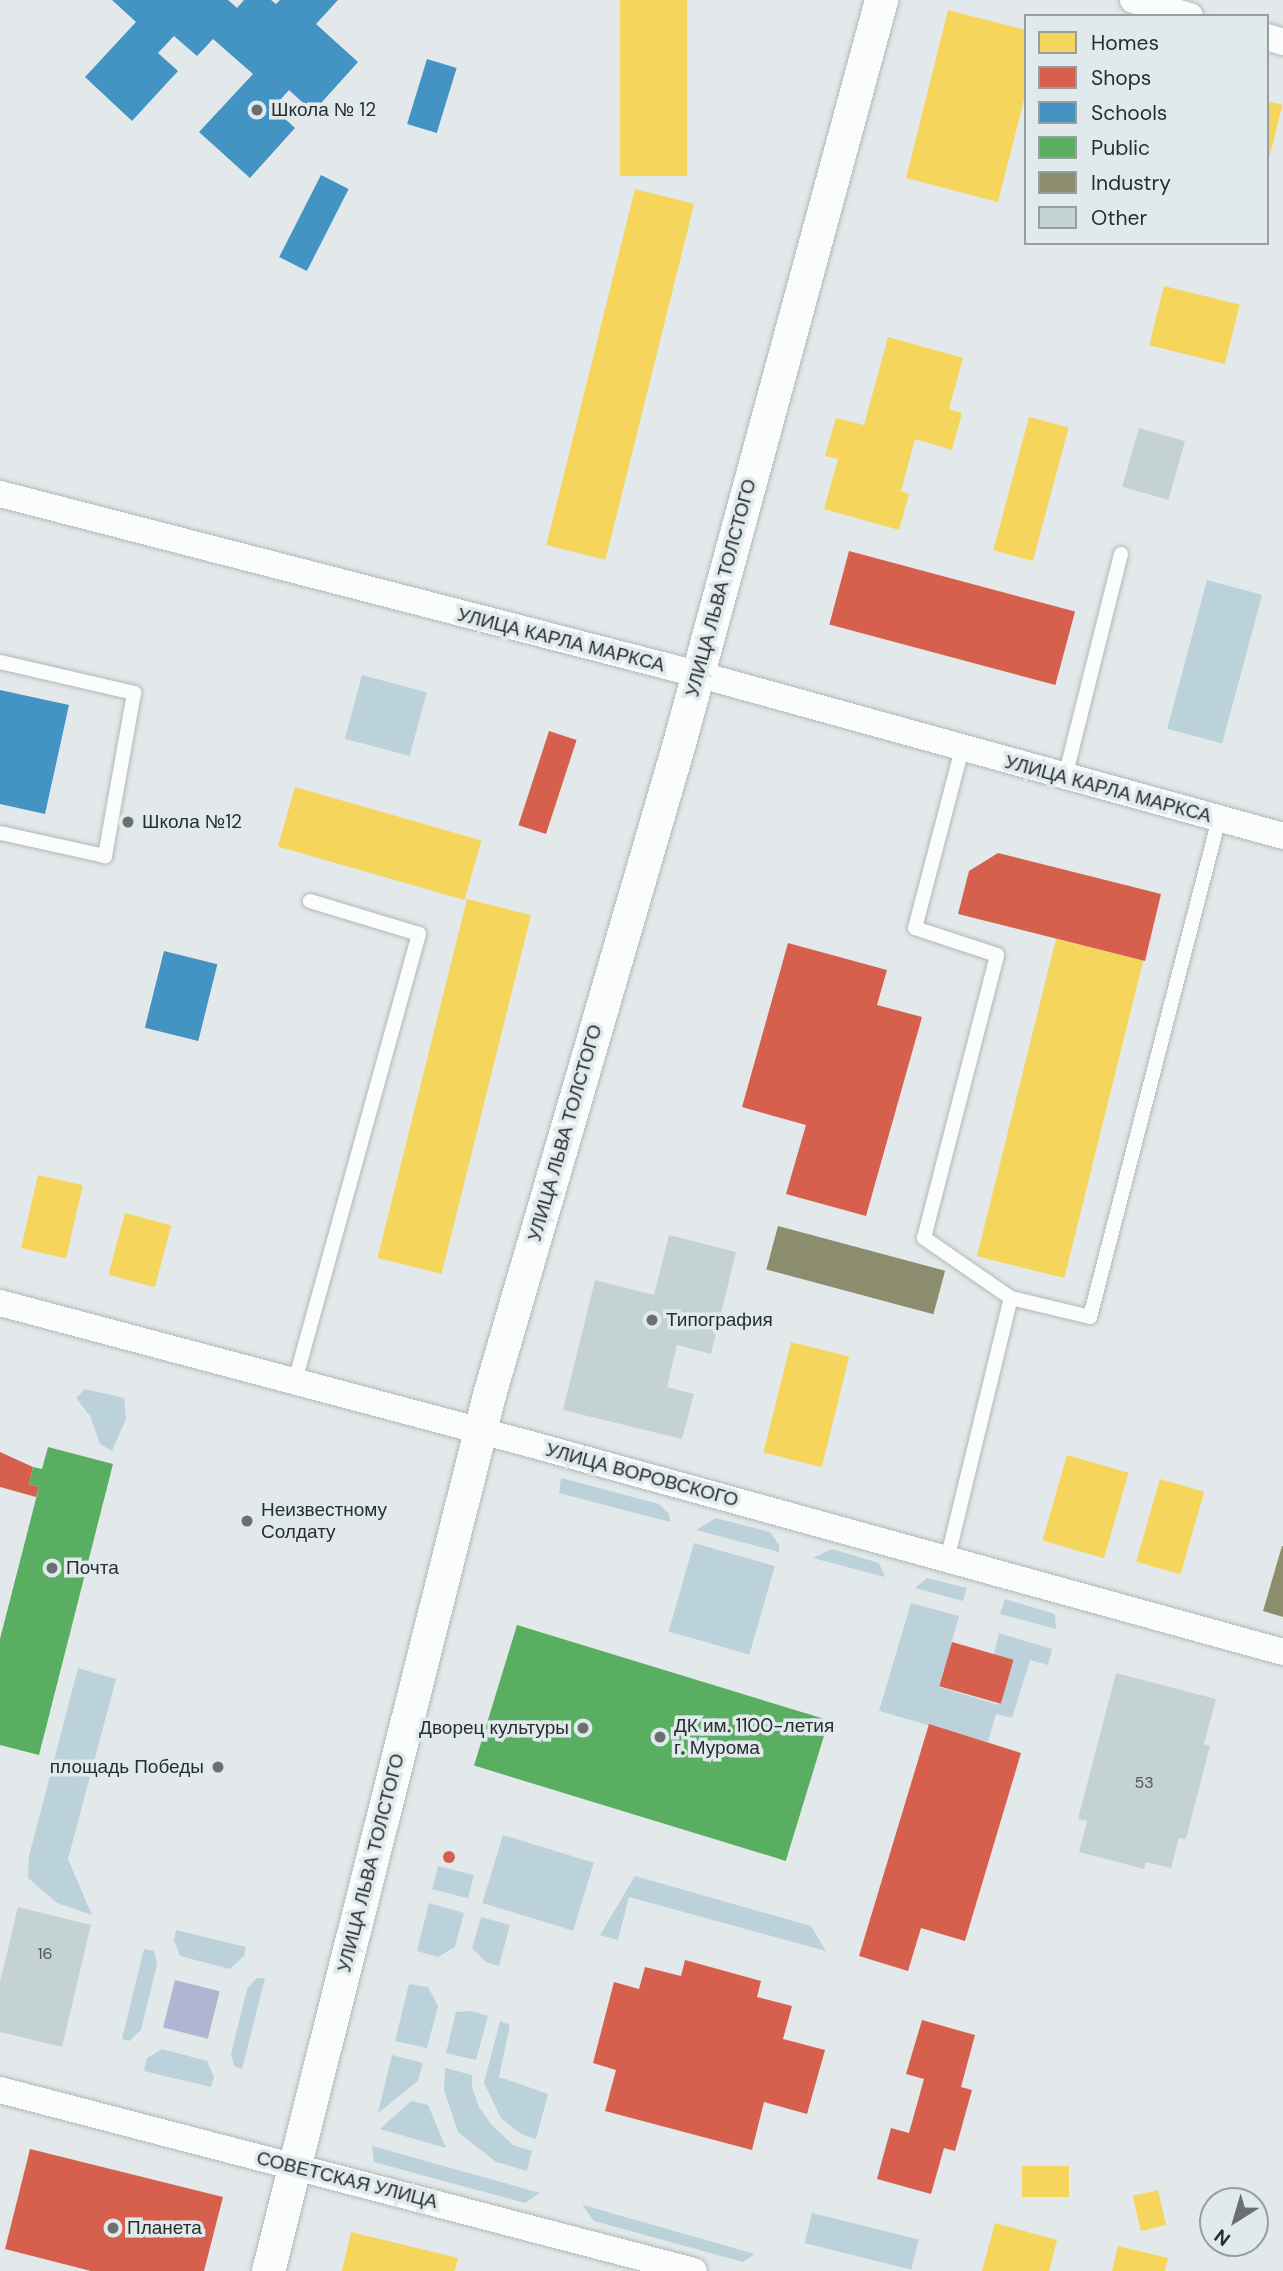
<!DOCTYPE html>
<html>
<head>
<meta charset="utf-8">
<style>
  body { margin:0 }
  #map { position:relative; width:1283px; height:2271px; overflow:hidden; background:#e3e9ea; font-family:"DM Sans",sans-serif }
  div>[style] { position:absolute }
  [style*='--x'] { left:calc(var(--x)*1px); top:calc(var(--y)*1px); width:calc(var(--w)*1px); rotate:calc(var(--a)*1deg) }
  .green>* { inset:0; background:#bbd2da; transform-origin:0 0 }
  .water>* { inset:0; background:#aeb6d2; transform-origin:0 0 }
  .homes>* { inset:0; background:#f6d55c; transform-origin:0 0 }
  .shops>* { inset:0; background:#d6604d; transform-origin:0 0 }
  .round { border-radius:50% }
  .schools>* { inset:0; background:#4393c3; transform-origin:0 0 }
  .public>* { inset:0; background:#5aae61; transform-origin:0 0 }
  .industry>* { inset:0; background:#8c8c6e; transform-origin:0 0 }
  .building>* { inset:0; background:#c5d2d2; transform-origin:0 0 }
  .roads { filter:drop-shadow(0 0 2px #b3b7b8) drop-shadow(0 0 2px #b3b7b8) }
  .service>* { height:14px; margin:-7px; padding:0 7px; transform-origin:7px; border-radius:7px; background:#fbfcfc }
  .minor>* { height:26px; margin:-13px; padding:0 13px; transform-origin:13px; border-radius:13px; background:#fbfcfc }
  .tertiary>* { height:33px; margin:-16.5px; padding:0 16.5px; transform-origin:16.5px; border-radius:16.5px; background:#fbfcfc }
  .dots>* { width:19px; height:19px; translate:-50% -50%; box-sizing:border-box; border:4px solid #e0eaed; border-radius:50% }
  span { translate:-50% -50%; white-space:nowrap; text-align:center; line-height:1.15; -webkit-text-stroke:7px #e0eaed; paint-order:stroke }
  .number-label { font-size:16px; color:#515657 }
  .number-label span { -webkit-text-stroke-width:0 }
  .poi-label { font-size:19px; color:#2a2d2e }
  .left { translate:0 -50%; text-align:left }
  .right { translate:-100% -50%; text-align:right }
  .street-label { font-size:19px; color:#2a2d2e }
  .legend { position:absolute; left:1024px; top:14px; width:245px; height:231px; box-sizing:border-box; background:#e0eaed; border:2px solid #979ea1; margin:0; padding:9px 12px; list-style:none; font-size:21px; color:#2a2d2e }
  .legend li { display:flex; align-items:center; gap:14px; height:35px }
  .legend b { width:35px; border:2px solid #979ea1 }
  .north { position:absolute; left:1199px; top:2187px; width:70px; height:70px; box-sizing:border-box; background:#e0eaed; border:2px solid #979ea1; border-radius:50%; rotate:217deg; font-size:19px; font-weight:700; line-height:28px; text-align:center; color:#2a2d2e }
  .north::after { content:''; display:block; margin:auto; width:24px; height:32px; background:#6b6f70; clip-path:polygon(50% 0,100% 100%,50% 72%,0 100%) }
</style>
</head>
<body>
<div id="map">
  <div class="green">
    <div style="left:1207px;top:580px;width:57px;height:154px;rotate:15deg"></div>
    <div style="left:362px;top:675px;width:67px;height:66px;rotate:15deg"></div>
    <div style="clip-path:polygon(85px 1389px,124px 1398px,126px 1419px,112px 1451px,100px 1444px,90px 1416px,76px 1398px)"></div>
    <div style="clip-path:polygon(561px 1478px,659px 1504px,669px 1514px,670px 1522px,559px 1493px)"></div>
    <div style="clip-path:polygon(716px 1518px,770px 1532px,779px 1545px,779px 1552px,696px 1530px)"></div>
    <div style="left:694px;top:1543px;width:84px;height:92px;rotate:16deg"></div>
    <div style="clip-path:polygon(832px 1549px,879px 1563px,885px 1577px,813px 1558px)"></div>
    <div style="clip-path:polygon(927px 1578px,967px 1588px,963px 1601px,915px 1588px)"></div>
    <div style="clip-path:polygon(1005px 1599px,1055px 1614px,1056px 1629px,1000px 1614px)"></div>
    <div style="clip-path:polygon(911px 1603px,959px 1616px,939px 1687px,999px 1705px,994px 1654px,999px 1633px,1052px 1649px,1048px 1665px,1030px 1660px,1012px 1718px,996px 1714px,988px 1742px,879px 1711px)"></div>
    <div style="clip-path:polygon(78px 1668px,116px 1679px,68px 1859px,92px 1915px,57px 1903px,28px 1878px,29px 1856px)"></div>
    <div style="left:503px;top:1835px;width:95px;height:71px;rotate:17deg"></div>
    <div style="left:438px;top:1866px;width:37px;height:24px;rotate:14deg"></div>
    <div style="clip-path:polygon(635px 1876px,811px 1926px,826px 1951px,629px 1897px,618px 1940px,600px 1935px)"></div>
    <div style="clip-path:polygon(429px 1903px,464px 1913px,455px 1947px,438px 1957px,417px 1951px)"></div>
    <div style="clip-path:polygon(481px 1917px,510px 1925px,499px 1966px,486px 1962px,472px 1948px)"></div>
    <div style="clip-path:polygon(176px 1930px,246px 1947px,244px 1956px,230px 1969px,180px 1956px,174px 1940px)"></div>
    <div style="clip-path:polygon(144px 1949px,154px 1951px,157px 1964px,141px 2030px,129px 2041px,122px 2039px)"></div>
    <div style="clip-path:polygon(257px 1978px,265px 1978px,242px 2069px,234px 2066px,231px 2054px,247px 1989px)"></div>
    <div style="clip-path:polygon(409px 1984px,428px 1987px,438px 2006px,427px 2048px,395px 2041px)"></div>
    <div style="clip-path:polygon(471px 2011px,488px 2016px,476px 2060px,446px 2053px,456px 2012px)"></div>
    <div style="clip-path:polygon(500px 2021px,510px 2025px,499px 2077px,548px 2094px,536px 2139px,521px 2134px,501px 2118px,484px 2083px)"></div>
    <div style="clip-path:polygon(162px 2049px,207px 2061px,214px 2077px,211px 2087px,144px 2071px,147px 2058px)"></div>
    <div style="clip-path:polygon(392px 2055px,423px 2063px,418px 2081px,378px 2113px)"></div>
    <div style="clip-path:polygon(445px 2068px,472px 2075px,472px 2087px,479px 2107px,491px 2124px,513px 2145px,532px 2151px,527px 2171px,496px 2162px,458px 2132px,444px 2090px)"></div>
    <div style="clip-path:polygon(411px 2101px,428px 2105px,446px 2148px,380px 2129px)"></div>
    <div style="clip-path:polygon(372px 2146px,540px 2193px,525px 2203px,374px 2162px)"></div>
    <div style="clip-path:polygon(583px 2206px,583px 2205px,755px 2254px,743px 2262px,594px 2221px)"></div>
    <div style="left:812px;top:2213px;width:110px;height:31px;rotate:14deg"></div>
  </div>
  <div class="water">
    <div style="left:175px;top:1980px;width:46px;height:49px;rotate:14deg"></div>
  </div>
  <div class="homes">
    <div style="left:620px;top:0;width:67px;height:176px"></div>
    <div style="clip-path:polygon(948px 10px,1026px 30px,1026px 92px,998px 202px,906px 178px)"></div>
    <div style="left:1267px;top:101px;width:16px;height:88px;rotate:14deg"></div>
    <div style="left:635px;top:189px;width:61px;height:367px;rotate:14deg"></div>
    <div style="left:1164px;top:286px;width:78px;height:61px;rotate:14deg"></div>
    <div style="clip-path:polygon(888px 337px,963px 358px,949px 409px,962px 413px,952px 450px,915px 439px,901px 491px,909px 494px,899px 530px,824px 509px,838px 459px,825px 456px,836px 418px,864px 425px)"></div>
    <div style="left:1029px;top:417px;width:41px;height:138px;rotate:15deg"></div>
    <div style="left:295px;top:787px;width:194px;height:62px;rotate:16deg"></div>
    <div style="left:467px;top:899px;width:66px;height:370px;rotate:14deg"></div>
    <div style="left:1056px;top:939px;width:90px;height:327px;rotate:14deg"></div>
    <div style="left:38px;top:1175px;width:46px;height:75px;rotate:13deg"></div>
    <div style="left:125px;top:1213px;width:48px;height:64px;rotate:15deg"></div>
    <div style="left:791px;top:1342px;width:60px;height:114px;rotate:14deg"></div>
    <div style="left:1067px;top:1455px;width:64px;height:89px;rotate:16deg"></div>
    <div style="left:1160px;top:1479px;width:46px;height:86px;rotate:16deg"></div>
    <div style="left:1022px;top:2166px;width:47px;height:31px"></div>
    <div style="left:1158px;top:2190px;width:36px;height:26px;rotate:77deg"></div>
    <div style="clip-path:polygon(995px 2223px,1057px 2240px,1049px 2271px,982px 2271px)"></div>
    <div style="clip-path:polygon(351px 2232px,458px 2258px,455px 2271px,342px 2271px)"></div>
    <div style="clip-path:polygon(1118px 2246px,1168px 2258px,1165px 2271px,1112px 2271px)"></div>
  </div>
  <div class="shops">
    <div style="left:849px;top:551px;width:234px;height:76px;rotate:15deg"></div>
    <div style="left:549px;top:731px;width:29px;height:99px;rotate:18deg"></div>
    <div style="clip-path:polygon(998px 853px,1161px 894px,1145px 961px,958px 914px,969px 871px)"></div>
    <div style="clip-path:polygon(788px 943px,887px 970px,877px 1005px,922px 1017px,866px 1216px,786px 1194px,806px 1125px,742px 1107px)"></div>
    <div style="clip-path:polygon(0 1452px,33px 1467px,29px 1484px,39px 1487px,36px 1497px,0 1487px)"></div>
    <div style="left:952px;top:1642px;width:64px;height:46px;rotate:16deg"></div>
    <div style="clip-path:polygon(929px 1724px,1021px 1753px,965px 1941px,921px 1928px,908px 1971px,859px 1956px)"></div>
    <div class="round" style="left:443px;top:1851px;width:12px;height:12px"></div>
    <div style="clip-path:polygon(685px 1960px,761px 1981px,757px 1997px,792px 2006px,783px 2039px,825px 2050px,807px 2114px,764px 2102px,752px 2150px,605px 2111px,616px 2070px,593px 2063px,614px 1982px,639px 1989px,645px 1967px,681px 1976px)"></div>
    <div style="clip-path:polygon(922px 2020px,975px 2035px,961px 2087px,972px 2090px,955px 2151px,944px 2148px,931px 2194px,877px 2179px,891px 2128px,909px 2133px,924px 2079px,906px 2074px)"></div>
    <div style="clip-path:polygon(30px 2149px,223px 2197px,204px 2271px,91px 2271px,5px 2249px)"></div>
  </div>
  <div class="schools">
    <div style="clip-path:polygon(112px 0,228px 0,237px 8px,244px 0,271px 0,276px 4px,280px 0,338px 0,316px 24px,358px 62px,313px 112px,289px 90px,273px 108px,295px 128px,250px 178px,199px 132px,253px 74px,213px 39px,197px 56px,174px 36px,158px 53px,178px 71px,132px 121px,85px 77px,136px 22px)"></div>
    <div style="left:427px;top:59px;width:31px;height:68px;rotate:17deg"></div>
    <div style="left:321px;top:175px;width:31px;height:92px;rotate:27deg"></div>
    <div style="clip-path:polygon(0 690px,69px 705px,45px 814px,0 804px)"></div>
    <div style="left:164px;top:951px;width:55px;height:79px;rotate:14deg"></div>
  </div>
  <div class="public">
    <div style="clip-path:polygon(48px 1447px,113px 1464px,39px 1755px,0 1745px,0 1639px,39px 1487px,29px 1484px,33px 1467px,42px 1469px)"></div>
    <div style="left:517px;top:1625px;width:326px;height:147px;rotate:17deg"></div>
  </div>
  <div class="industry">
    <div style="left:778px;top:1226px;width:173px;height:45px;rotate:15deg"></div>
    <div style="clip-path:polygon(1282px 1546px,1283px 1546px,1283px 1617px,1263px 1611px)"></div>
  </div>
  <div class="building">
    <div style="left:1139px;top:428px;width:48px;height:61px;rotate:16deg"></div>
    <div style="clip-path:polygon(669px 1235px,736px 1252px,711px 1354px,677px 1345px,667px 1387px,694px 1394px,682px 1439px,563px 1410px,595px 1280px,654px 1295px)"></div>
    <div style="clip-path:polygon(1116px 1673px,1216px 1699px,1204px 1744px,1210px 1746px,1186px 1839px,1179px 1838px,1171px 1868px,1146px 1862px,1144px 1869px,1079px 1852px,1087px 1821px,1078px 1819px)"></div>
    <div style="clip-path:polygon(18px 1907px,91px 1925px,62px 2047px,0 2032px,0 1982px)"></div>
  </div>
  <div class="roads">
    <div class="service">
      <div style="--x:0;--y:662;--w:138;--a:13"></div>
      <div style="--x:134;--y:693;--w:166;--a:100.1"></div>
      <div style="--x:105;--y:856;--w:107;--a:-167.6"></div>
      <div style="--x:1065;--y:777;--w:230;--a:-75.9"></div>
      <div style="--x:1011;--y:1298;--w:81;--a:13.5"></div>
      <div style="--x:1090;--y:1317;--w:514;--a:-75.48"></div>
      <div style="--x:295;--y:1381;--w:464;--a:-74.5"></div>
      <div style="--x:419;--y:934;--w:114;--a:-163.2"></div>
      <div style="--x:947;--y:1560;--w:270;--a:-76.3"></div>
      <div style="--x:1011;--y:1298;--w:106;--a:-145.4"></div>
      <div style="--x:924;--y:1238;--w:292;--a:-75.5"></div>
      <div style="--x:997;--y:955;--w:86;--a:-161.8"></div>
      <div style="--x:915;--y:928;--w:185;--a:-75.3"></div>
    </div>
    <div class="minor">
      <div style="--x:1133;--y:0;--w:59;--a:15.7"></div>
      <div style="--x:1267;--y:37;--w:17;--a:17"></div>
      <div style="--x:0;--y:494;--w:720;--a:14.48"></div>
      <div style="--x:697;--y:674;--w:608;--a:15.45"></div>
      <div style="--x:0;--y:1303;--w:548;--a:14.9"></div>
      <div style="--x:530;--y:1444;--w:781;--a:15.44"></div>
      <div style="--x:0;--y:2090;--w:717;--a:14.62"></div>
    </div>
    <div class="tertiary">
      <div style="--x:268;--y:2271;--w:908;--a:-75.84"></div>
      <div style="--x:490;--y:1391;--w:675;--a:-73.74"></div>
      <div style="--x:679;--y:743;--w:770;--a:-74.79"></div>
    </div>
  </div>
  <div class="dots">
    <div style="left:257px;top:110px;background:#6b6f70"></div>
    <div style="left:128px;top:822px;background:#6b6f70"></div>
    <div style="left:652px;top:1320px;background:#6b6f70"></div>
    <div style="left:247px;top:1521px;background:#6b6f70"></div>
    <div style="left:52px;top:1568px;background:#6b6f70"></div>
    <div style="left:583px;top:1728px;background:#6b6f70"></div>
    <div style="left:660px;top:1737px;background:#6b6f70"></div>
    <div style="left:218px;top:1767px;background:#6b6f70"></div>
    <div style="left:113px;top:2228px;background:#6b6f70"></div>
  </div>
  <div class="number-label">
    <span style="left:1144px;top:1783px">53</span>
    <span style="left:45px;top:1954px">16</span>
  </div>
  <div class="poi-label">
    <span class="left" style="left:271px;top:110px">Школа № 12</span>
    <span class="left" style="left:142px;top:822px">Школа №12</span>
    <span class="left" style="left:666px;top:1320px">Типография</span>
    <span class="left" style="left:261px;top:1521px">Неизвестному<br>Солдату</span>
    <span class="left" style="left:66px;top:1568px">Почта</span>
    <span class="left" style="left:674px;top:1737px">ДК им. 1100-летия<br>г. Мурома</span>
    <span class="right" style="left:569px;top:1728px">Дворец культуры</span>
    <span class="right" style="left:204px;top:1767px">площадь Победы</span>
    <span class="left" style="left:127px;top:2228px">Планета</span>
  </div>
  <div class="street-label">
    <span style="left:721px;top:588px;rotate:-75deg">УЛИЦА ЛЬВА ТОЛСТОГО</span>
    <span style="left:561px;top:640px;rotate:14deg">УЛИЦА КАРЛА МАРКСА</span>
    <span style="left:1108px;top:789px;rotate:15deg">УЛИЦА КАРЛА МАРКСА</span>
    <span style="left:565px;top:1133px;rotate:-74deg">УЛИЦА ЛЬВА ТОЛСТОГО</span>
    <span style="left:642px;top:1475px;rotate:15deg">УЛИЦА ВОРОВСКОГО</span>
    <span style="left:371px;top:1863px;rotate:-76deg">УЛИЦА ЛЬВА ТОЛСТОГО</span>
    <span style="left:347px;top:2180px;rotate:14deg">СОВЕТСКАЯ УЛИЦА</span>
  </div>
  <ul class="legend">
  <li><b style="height:19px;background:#f6d55c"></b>Homes</li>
  <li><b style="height:19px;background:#d6604d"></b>Shops</li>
  <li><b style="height:19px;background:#4393c3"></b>Schools</li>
  <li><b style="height:19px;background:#5aae61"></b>Public</li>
  <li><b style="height:19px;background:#8c8c6e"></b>Industry</li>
  <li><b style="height:19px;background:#c5d2d2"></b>Other</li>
  </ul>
  <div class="north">N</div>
</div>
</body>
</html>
